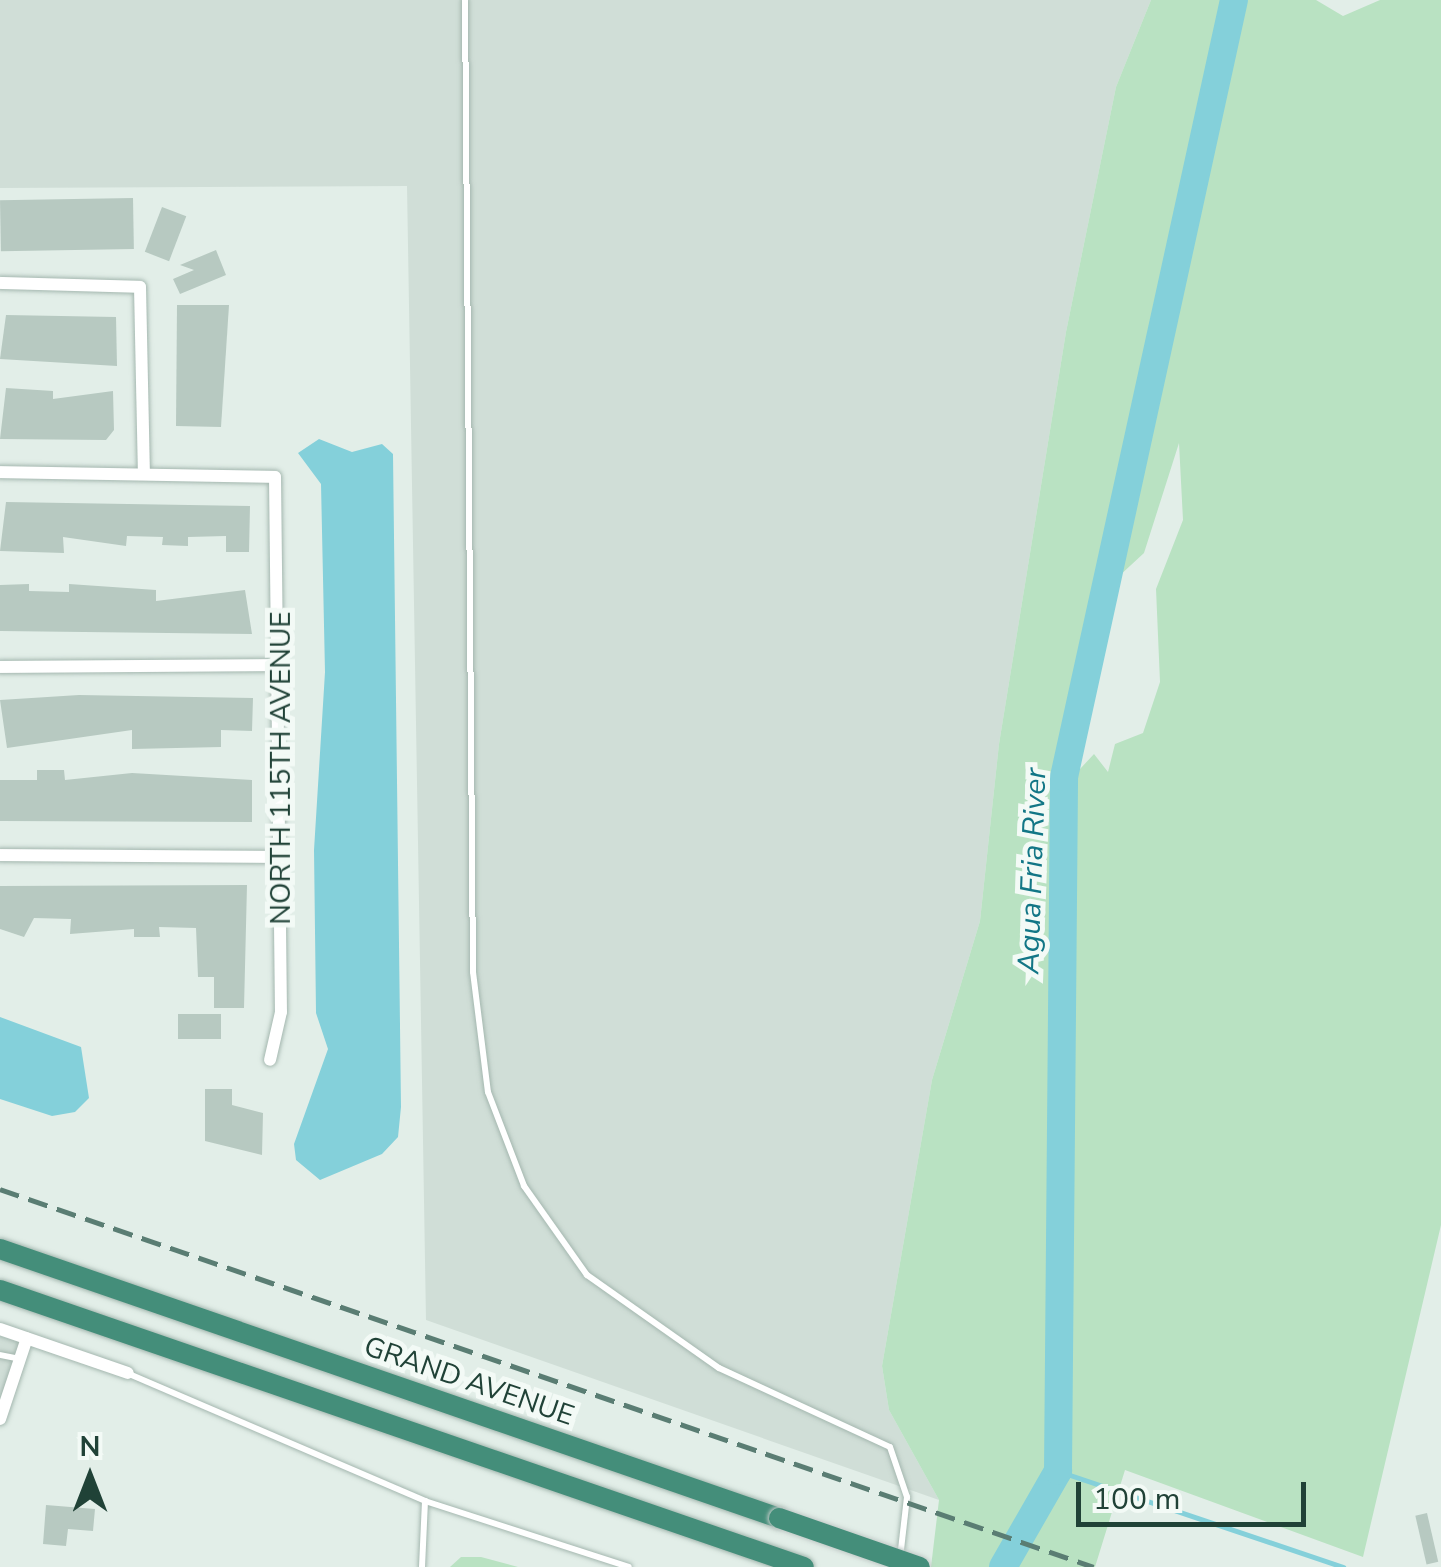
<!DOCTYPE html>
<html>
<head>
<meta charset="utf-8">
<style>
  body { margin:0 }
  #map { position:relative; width:1441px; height:1567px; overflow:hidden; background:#e2eee8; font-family:"Nunito Sans",sans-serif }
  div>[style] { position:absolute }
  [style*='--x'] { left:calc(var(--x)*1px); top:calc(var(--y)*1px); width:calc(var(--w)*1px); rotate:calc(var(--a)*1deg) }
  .built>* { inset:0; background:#d0ded7 }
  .green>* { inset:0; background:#b9e2c2 }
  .water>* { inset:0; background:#84d0da }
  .stream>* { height:5px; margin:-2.5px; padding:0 2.5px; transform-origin:2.5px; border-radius:2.5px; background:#84d0da }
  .river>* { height:28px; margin:-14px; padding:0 14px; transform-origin:14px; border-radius:14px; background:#84d0da }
  .building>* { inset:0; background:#b7c9c1; transform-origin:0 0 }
  .roads { filter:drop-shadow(0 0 2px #a4b7af) drop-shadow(0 0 2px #a4b7af) }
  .service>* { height:6px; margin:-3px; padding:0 3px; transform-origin:3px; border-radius:3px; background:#fff }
  .minor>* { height:12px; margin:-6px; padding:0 6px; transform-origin:6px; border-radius:6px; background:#fff }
  .trunk>* { height:20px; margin:-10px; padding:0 10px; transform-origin:10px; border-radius:10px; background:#448e7a }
  .rail>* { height:5px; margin-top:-2.5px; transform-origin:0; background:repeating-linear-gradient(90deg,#5a7d73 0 20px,transparent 0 30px) }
  .bridges { filter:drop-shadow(0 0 2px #c1cac7) drop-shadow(0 0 2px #c1cac7) }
  .trunk-bridge>* { height:20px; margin:-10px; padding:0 10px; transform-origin:10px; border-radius:10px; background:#448e7a }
  span { translate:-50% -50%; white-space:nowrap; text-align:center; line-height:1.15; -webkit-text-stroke:10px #f3faf6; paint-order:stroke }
  .street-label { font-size:28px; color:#204237 }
  .water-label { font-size:30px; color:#127686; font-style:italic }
  .north { position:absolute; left:40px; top:1427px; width:100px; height:100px; -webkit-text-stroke:8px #f3faf6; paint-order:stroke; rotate:0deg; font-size:28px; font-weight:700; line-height:40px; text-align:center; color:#204237 }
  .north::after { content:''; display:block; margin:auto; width:35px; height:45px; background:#204237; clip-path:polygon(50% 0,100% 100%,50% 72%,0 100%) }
  .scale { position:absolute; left:1076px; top:1482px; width:230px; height:45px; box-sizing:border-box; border:5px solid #204237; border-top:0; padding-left:12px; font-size:30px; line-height:35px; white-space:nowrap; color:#204237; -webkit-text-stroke:8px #f3faf6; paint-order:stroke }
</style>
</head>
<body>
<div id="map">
  <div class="built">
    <div style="clip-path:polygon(0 0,1151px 0,1116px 87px,1066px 332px,999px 744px,980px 921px,932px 1080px,882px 1366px,889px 1410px,939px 1500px,426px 1320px,407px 186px,0 188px)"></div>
    <div style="clip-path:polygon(0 1336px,21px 1343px,0 1399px)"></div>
  </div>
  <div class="green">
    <div style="clip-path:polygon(evenodd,1151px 0,1316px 0,1343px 16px,1380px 0,1441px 0,1441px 1225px,1363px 1557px,1125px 1470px,1095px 1567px,931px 1567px,939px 1500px,889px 1410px,882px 1366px,932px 1080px,980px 921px,999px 744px,1066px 332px,1116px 87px,1151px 0,1179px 443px,1183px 520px,1156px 589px,1160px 682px,1143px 733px,1115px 744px,1108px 772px,1094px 754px,1080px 769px,1060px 765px,1091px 602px,1144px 553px,1179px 443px)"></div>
    <div style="clip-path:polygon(461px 1557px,481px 1557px,518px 1567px,450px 1567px)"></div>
  </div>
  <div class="water">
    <div style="clip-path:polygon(319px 439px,352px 452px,382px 444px,393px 454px,401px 1107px,398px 1137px,382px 1154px,320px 1180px,296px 1160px,294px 1144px,328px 1049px,316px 1013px,314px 850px,325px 672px,321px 484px,298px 453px)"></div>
    <div style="clip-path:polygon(0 1017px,81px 1047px,89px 1098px,75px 1112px,52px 1116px,0 1099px)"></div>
  </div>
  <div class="stream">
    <div style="--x:1058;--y:1471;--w:301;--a:18.6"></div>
  </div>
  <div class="river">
    <div style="--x:1003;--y:1567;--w:111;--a:-60.2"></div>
    <div style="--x:1058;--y:1471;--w:694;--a:-89.5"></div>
    <div style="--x:1064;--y:777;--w:795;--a:-77.66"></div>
  </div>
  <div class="building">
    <div style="left:133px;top:198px;width:51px;height:133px;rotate:89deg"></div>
    <div style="left:162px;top:207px;width:26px;height:48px;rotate:21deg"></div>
    <div style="clip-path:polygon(216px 250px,226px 275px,180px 294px,173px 279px,194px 270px,180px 265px)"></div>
    <div style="clip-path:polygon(177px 305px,229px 305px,221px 427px,176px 426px)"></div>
    <div style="clip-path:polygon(6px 315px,116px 317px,117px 366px,0 359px)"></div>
    <div style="clip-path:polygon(6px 388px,53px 391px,53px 399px,113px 391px,114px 430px,106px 440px,0 439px)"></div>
    <div style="clip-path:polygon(6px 502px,250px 506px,249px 552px,226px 552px,226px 536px,188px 537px,188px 546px,162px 545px,163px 537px,127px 536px,126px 546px,63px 537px,64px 553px,0 551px)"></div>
    <div style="clip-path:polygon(29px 584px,29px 591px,69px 592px,69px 584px,156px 590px,156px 601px,245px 590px,252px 634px,0 631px,0 585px)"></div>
    <div style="clip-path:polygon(79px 695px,253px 698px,252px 731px,221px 730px,221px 747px,132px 749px,132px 730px,7px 748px,0 700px)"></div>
    <div style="clip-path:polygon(37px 770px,64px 770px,65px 780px,132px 773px,252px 780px,252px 822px,0 821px,0 780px,37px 780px)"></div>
    <div style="clip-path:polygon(247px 885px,244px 1008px,214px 1008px,214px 977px,198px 977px,196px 928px,159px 927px,160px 937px,134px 937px,134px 929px,70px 934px,71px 919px,34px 918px,24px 937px,0 929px,0 886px)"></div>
    <div style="left:178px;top:1014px;width:43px;height:25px"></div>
    <div style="clip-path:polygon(205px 1089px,232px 1089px,232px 1105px,263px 1113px,262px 1155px,205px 1141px)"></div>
    <div style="clip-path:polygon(46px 1505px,95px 1509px,93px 1531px,68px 1529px,66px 1546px,43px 1544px)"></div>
    <div style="left:1427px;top:1513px;width:50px;height:12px;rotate:77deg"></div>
  </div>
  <div class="roads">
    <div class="service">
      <div style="--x:465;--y:0;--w:972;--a:89.53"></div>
      <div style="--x:473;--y:972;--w:121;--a:82.9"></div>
      <div style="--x:488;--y:1092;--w:101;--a:69"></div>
      <div style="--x:524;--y:1186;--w:109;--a:54.7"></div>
      <div style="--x:587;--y:1275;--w:161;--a:35.2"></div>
      <div style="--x:719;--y:1368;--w:188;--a:24.8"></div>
      <div style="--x:890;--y:1447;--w:53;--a:71.2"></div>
      <div style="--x:907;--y:1497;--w:61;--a:96.5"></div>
      <div style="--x:0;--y:1355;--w:21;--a:11"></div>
      <div style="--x:129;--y:1374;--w:322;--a:23.2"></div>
      <div style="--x:425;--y:1501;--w:214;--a:17.9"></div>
      <div style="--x:422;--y:1567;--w:66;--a:-87.4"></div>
    </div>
    <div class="minor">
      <div style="--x:0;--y:283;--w:140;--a:1.6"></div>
      <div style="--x:140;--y:287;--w:185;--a:88.8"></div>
      <div style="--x:0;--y:472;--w:275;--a:1"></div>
      <div style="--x:275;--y:477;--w:535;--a:89.36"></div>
      <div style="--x:281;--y:1012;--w:49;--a:102.9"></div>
      <div style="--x:0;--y:667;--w:281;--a:-0.4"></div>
      <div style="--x:0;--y:855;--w:281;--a:0.4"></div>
      <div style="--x:0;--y:1329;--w:135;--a:19"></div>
      <div style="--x:0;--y:1419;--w:85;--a:-71.6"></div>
    </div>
    <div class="trunk">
      <div style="--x:0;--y:1249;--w:824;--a:19.05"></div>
      <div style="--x:0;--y:1290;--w:850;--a:19.01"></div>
    </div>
  </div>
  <div class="rail">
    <div style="--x:0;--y:1189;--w:1157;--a:19.06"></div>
  </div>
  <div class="bridges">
    <div class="trunk-bridge">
      <div style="--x:779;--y:1518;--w:149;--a:19.2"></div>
    </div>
  </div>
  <div class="street-label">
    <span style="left:281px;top:768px;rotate:-90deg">NORTH 115TH AVENUE</span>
    <span style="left:469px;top:1381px;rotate:19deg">GRAND AVENUE</span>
  </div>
  <div class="water-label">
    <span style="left:1033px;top:871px;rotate:-88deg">Agua Fria River</span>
  </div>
  <div class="north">N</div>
  <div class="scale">100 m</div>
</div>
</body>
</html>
